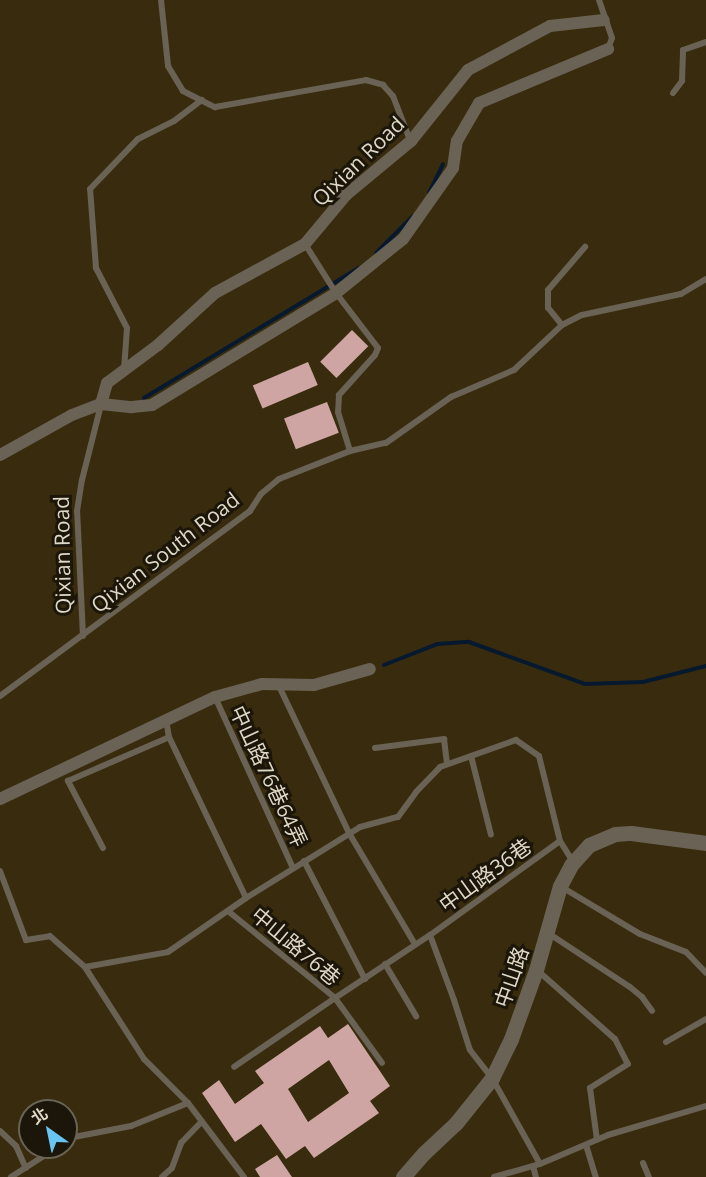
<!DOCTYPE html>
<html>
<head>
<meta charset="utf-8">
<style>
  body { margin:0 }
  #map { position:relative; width:706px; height:1177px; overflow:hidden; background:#392c0e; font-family:"Open Sans","Noto Sans TC",sans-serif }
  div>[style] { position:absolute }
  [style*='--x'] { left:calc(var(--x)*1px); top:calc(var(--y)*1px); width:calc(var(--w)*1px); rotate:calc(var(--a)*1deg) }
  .stream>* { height:4px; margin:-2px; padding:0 2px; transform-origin:2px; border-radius:2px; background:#07192e }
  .building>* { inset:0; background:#cea5a2; transform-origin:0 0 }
  .service>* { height:6px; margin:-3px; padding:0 3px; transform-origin:3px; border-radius:3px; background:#6b6256 }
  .minor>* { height:12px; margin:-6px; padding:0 6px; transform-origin:6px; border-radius:6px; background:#6b6256 }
  .tertiary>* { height:15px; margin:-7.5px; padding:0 7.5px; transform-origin:7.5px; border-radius:7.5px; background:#6b6256 }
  span { translate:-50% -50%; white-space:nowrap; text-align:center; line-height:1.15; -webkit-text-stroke:6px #1b1609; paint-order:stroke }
  .street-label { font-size:21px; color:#dfd8c7 }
  .north { position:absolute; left:18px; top:1099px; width:60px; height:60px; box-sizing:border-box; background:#1b1609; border:2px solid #696455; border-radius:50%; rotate:327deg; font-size:16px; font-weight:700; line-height:24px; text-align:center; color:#dfd8c7 }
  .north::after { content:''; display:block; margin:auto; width:21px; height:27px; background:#68c4f0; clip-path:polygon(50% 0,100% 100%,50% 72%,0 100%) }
</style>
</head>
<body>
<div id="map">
  <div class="stream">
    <div style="--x:429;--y:193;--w:32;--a:-64"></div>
    <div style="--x:376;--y:253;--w:52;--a:-45"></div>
    <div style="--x:144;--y:398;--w:251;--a:-31.2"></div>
    <div style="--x:384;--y:665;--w:57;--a:-21.6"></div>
    <div style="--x:437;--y:644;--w:32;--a:-4"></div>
    <div style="--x:469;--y:642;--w:123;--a:19.9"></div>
    <div style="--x:585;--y:684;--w:58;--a:-2"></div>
    <div style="--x:643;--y:682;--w:65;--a:-14.3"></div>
  </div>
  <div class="building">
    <div style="left:352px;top:330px;width:23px;height:45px;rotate:45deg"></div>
    <div style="left:308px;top:362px;width:25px;height:60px;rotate:67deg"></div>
    <div style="left:327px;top:402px;width:33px;height:46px;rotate:69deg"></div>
    <div style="clip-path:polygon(evenodd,348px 1024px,390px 1086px,370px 1101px,379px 1113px,314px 1158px,305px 1146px,286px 1159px,261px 1124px,235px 1142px,202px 1093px,219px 1080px,235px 1104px,264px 1083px,255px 1071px,320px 1026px,328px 1038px,348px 1024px,329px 1060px,349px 1093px,308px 1122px,288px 1089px,329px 1060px)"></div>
    <div style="clip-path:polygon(277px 1155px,292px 1177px,260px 1177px,255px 1169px)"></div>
  </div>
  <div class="service">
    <div style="--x:161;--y:0;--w:66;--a:83.9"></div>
    <div style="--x:168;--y:66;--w:29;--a:59"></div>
    <div style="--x:183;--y:91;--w:36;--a:27"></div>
    <div style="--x:215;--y:107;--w:153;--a:-10.1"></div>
    <div style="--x:366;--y:80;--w:18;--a:16"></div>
    <div style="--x:383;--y:85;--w:15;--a:48"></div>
    <div style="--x:393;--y:96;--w:47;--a:68.9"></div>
    <div style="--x:599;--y:0;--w:40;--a:71.1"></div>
    <div style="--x:612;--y:38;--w:12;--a:110"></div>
    <div style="--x:673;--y:93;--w:15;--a:-53"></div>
    <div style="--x:682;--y:81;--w:31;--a:-88"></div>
    <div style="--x:683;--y:50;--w:24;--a:-19"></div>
    <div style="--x:305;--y:244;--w:58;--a:57.7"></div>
    <div style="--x:336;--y:293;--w:69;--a:52.6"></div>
    <div style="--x:378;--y:348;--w:8;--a:113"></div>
    <div style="--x:375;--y:355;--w:54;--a:132"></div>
    <div style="--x:339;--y:395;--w:17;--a:93"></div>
    <div style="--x:338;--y:412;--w:41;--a:72.9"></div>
    <div style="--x:562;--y:325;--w:22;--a:-129"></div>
    <div style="--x:548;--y:308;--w:18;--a:-90"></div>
    <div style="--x:548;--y:290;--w:57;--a:-49.3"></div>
    <div style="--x:124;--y:370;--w:42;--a:-85.9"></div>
    <div style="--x:127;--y:328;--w:68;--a:-117.3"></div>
    <div style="--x:96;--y:268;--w:79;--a:-94.3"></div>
    <div style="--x:90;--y:189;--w:69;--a:-46.2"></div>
    <div style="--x:138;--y:139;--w:40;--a:-26.6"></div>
    <div style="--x:174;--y:121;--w:35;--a:-37"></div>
    <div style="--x:83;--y:636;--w:125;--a:-92.7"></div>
    <div style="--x:77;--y:511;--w:31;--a:-81"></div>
    <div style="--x:82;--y:480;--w:77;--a:-75.8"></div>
    <div style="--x:278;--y:684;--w:165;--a:64.5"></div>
    <div style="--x:349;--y:833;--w:129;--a:59.3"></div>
    <div style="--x:0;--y:696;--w:311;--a:-36.5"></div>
    <div style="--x:250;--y:511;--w:20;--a:-57"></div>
    <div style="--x:261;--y:494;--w:23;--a:-40"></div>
    <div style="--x:279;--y:479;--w:76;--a:-21.5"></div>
    <div style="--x:350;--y:451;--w:37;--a:-13"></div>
    <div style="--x:386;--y:443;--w:80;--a:-35.3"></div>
    <div style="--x:451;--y:397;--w:69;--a:-23.2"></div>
    <div style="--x:514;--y:370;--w:66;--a:-43.2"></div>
    <div style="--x:562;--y:325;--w:22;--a:-27"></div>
    <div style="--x:582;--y:315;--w:101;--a:-12"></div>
    <div style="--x:681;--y:294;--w:29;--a:-31"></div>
    <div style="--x:215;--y:697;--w:188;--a:65.5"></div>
    <div style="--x:166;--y:719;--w:18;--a:81"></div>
    <div style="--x:169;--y:737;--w:178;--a:64.4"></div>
    <div style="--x:375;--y:748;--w:70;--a:-7.4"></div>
    <div style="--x:444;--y:739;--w:24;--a:83"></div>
    <div style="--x:471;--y:756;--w:81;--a:75.8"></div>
    <div style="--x:560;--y:841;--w:25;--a:58"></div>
    <div style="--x:103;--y:848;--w:76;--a:-117.6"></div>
    <div style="--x:68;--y:781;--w:110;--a:-23.5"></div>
    <div style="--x:304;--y:861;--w:133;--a:62.7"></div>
    <div style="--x:0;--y:871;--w:74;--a:69.4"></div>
    <div style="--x:26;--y:940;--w:24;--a:-9"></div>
    <div style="--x:50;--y:936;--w:47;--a:41.5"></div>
    <div style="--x:560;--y:886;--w:93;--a:31"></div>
    <div style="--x:640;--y:934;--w:49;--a:21.4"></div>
    <div style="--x:686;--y:952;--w:29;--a:46"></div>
    <div style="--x:228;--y:911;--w:138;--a:39.1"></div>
    <div style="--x:335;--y:998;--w:122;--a:145.7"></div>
    <div style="--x:548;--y:933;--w:98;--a:33.4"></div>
    <div style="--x:630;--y:987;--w:16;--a:40"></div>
    <div style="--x:642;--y:997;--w:17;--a:54"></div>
    <div style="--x:430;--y:935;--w:69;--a:69.7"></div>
    <div style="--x:454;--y:1000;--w:52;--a:72.3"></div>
    <div style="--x:470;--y:1050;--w:36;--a:52"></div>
    <div style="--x:492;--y:1078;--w:98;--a:60.8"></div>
    <div style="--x:385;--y:964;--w:61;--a:59.2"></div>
    <div style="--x:537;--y:970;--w:104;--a:41.5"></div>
    <div style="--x:615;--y:1039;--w:28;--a:63"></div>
    <div style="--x:628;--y:1064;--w:45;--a:147.7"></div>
    <div style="--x:590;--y:1088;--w:52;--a:82.3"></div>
    <div style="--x:666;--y:1042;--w:46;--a:-29.9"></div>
    <div style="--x:0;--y:1131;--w:22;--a:43"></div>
    <div style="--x:16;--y:1146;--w:24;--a:66"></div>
    <div style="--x:66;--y:1142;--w:9;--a:-32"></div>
    <div style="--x:74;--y:1137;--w:58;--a:-10.9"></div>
    <div style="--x:131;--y:1126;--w:61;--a:-22"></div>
    <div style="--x:586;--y:1145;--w:34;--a:73"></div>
    <div style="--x:643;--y:1163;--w:15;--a:67"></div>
    <div style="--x:533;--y:1166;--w:11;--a:75"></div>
    <div style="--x:11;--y:1177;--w:56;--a:-32.6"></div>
    <div style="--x:162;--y:1177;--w:13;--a:-42"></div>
    <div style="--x:172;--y:1168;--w:27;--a:-70"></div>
    <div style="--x:181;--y:1143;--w:30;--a:-46"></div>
    <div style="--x:244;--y:1177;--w:93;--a:-127.1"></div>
    <div style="--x:188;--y:1103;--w:62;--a:-135"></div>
    <div style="--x:144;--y:1059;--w:109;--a:-122.7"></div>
    <div style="--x:85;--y:967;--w:84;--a:-10.2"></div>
    <div style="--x:168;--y:952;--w:95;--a:-34.7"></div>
    <div style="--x:246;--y:898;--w:134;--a:-31.9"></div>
    <div style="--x:360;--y:827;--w:39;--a:-15"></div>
    <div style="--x:398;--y:817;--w:31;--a:-54"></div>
    <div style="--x:416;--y:792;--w:35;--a:-46"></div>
    <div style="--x:440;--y:767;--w:81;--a:-19.6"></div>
    <div style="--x:516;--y:740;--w:28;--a:35"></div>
    <div style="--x:539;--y:756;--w:88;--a:76.1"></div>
    <div style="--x:560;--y:841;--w:160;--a:144.1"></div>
    <div style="--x:430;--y:935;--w:114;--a:146.4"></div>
    <div style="--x:335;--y:998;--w:80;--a:54.1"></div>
    <div style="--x:494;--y:1177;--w:48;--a:-15.8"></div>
    <div style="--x:540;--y:1164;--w:74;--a:-23.1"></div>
    <div style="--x:608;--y:1135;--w:102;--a:-16.5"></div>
  </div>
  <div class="minor">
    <div style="--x:101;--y:404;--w:22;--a:-74"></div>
    <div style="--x:107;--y:383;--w:64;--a:-36.7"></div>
    <div style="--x:158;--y:345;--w:77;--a:-42.4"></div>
    <div style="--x:215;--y:293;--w:102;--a:-28.6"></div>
    <div style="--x:305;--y:244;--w:64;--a:-50.1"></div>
    <div style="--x:346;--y:195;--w:85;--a:-39.7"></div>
    <div style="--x:411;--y:141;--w:91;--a:-51.2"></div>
    <div style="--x:468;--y:70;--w:93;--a:-28.2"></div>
    <div style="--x:550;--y:26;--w:54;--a:-6.3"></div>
    <div style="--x:0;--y:455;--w:82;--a:-29.1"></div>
    <div style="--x:72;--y:415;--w:31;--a:-21"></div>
    <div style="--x:101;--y:404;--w:31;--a:6"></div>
    <div style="--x:132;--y:407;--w:20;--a:-6"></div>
    <div style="--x:152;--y:405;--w:215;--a:-31.3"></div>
    <div style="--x:336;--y:293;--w:86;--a:-38.9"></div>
    <div style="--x:403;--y:239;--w:87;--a:-54.8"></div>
    <div style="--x:453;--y:168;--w:27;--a:-82"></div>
    <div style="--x:457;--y:141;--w:44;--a:-59.9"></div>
    <div style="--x:479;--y:103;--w:140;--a:-22.7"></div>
    <div style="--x:0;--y:799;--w:238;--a:-25.4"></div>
    <div style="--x:215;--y:697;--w:49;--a:-15.5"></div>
    <div style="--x:262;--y:684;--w:52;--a:1.1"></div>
    <div style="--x:314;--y:685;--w:58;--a:-15.9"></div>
  </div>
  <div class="tertiary">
    <div style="--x:403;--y:1177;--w:32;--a:-49"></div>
    <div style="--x:424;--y:1153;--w:44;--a:-43.2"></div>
    <div style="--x:456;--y:1123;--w:58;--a:-51.3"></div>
    <div style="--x:492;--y:1078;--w:43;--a:-64"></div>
    <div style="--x:511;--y:1039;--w:73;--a:-70.1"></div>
    <div style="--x:536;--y:970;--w:87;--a:-74.1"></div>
    <div style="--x:560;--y:886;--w:24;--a:-62"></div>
    <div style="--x:571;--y:865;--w:27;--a:-48"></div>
    <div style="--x:589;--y:845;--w:28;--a:-23"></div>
    <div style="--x:615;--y:834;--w:16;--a:-4"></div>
    <div style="--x:631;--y:833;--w:76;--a:7.6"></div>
  </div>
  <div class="street-label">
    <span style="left:358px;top:161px;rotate:-44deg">Qixian Road</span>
    <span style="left:165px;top:552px;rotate:-38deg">Qixian South Road</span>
    <span style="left:62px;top:555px;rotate:-91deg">Qixian Road</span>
    <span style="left:269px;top:776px;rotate:65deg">中山路76巷64弄</span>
    <span style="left:485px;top:875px;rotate:-36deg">中山路36巷</span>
    <span style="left:296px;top:946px;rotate:40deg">中山路76巷</span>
    <span style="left:511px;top:977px;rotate:-71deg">中山路</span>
  </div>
  <div class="north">北</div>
</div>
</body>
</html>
